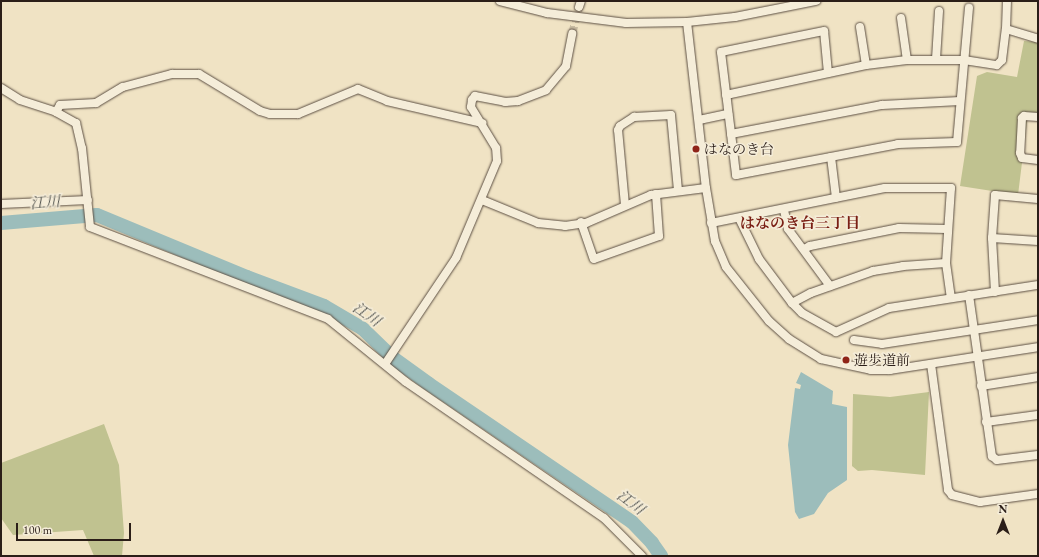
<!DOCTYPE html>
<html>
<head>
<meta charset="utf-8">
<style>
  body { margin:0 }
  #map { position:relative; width:1039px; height:557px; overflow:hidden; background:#f0e3c4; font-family:"EB Garamond","Noto Serif JP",serif }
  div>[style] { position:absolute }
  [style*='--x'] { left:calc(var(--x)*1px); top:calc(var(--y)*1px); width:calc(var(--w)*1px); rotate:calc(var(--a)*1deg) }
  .green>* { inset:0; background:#c0c290 }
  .water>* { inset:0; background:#9cbdbb }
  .river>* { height:14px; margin:-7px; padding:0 7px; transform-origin:7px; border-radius:7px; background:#9cbdbb }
  .minor-tunnel>* { height:8px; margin-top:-4px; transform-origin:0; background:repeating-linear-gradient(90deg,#c9bca2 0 8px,transparent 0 12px) }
  .roads { filter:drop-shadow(0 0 1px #5c4f43) drop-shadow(0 0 1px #5c4f43) }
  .minor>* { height:8px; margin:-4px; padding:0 4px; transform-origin:4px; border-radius:4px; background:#f5edd9 }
  .dots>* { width:11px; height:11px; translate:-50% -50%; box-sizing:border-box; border:2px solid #f5edd9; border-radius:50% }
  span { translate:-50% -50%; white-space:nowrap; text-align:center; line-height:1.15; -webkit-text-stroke:3px #f5edd9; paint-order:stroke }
  .poi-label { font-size:14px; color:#2b1e18 }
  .left { translate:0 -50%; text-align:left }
  .water-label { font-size:15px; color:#4d4e49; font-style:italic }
  .neighbourhood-label { font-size:15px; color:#7a1f14; font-weight:700 }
  .frame { position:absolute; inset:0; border:2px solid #2b1e18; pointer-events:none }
  .north { position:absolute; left:983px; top:501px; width:40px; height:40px; -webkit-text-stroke:3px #f5edd9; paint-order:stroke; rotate:0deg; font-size:11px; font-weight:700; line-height:16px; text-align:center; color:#2b1e18 }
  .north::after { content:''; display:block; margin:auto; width:14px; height:18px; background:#2b1e18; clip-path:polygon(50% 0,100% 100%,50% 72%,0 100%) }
  .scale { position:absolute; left:16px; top:523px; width:115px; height:18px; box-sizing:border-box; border:2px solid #2b1e18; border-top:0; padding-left:5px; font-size:12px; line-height:14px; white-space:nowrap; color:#2b1e18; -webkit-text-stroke:3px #f5edd9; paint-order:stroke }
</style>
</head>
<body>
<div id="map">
  <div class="green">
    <div style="clip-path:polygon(1024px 41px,1038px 42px,1038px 115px,1028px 114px,1018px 195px,960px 186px,977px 76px,987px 72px,1017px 77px)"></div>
    <div style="clip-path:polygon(929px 392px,925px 475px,872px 470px,858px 471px,852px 466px,853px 394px,890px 397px)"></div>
    <div style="clip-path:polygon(104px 424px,119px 465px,124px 533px,122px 556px,94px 556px,83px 530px,13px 535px,1px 518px,1px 463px)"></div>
  </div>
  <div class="water">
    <div style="clip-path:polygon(801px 372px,833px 391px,832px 404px,847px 407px,847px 480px,828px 493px,814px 514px,799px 519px,795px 512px,788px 445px,795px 388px,800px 389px,801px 385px,796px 383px)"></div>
  </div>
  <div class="river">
    <div style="--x:1;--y:223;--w:96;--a:-4.8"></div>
    <div style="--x:97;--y:215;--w:162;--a:22.5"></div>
    <div style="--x:247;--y:277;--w:82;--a:20.6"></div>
    <div style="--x:324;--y:306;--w:45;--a:30.5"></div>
    <div style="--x:363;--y:329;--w:42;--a:44"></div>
    <div style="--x:393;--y:358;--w:44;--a:35.8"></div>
    <div style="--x:429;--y:384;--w:245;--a:34.2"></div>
    <div style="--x:632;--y:522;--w:29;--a:46"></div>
    <div style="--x:652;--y:543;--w:16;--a:55"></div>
  </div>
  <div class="minor-tunnel">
    <div style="--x:572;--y:34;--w:28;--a:-75"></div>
  </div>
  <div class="roads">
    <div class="minor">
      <div style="--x:500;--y:1;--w:49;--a:14.3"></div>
      <div style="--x:547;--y:13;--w:80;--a:7.2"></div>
      <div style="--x:626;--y:23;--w:61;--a:-0.9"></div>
      <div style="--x:687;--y:22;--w:48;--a:-5.9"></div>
      <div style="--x:735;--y:17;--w:83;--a:-11.2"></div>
      <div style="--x:579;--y:7;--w:6;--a:-72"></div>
      <div style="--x:901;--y:18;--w:42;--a:81.9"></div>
      <div style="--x:687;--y:22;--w:167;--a:83.5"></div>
      <div style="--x:706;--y:188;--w:54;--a:80.4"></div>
      <div style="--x:715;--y:241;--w:28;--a:67"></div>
      <div style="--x:726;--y:267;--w:69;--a:51.5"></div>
      <div style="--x:769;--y:321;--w:27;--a:42"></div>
      <div style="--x:789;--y:339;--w:38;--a:32"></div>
      <div style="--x:821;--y:359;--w:51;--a:12.4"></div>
      <div style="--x:871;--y:370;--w:19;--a:0"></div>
      <div style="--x:890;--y:370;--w:150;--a:-8.8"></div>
      <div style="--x:860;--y:27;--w:38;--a:81"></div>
      <div style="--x:1006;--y:29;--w:34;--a:17"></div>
      <div style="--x:936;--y:59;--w:48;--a:-86.4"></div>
      <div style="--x:828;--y:73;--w:42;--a:-95.4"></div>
      <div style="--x:824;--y:31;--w:105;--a:168.5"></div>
      <div style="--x:721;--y:52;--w:124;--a:83"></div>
      <div style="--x:736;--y:175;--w:165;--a:-10.8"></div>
      <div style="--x:898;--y:144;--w:59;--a:-1.9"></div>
      <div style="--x:957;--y:142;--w:135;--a:-84.9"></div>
      <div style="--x:1;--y:88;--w:22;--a:32"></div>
      <div style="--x:20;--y:100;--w:38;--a:18"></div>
      <div style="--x:56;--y:112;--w:23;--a:29"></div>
      <div style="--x:76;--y:123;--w:26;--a:77"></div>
      <div style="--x:82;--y:148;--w:79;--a:84.2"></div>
      <div style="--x:90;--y:227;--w:255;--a:21.1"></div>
      <div style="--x:328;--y:319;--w:100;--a:38.9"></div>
      <div style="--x:406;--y:382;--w:240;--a:34.5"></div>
      <div style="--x:604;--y:518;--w:54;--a:45"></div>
      <div style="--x:726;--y:95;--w:143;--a:-12.1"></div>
      <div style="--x:866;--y:65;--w:41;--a:-7"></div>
      <div style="--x:907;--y:60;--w:57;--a:0"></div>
      <div style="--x:964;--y:60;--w:33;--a:9"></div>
      <div style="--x:997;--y:65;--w:7;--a:-45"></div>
      <div style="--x:1002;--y:60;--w:31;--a:-83"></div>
      <div style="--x:1006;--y:29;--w:28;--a:-88"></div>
      <div style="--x:56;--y:112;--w:8;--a:-60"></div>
      <div style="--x:60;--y:105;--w:36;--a:-3"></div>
      <div style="--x:96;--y:103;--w:31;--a:-31"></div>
      <div style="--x:123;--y:87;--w:51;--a:-14.9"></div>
      <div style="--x:172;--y:74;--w:27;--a:0"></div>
      <div style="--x:199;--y:74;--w:71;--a:31.2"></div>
      <div style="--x:260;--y:111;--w:10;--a:17"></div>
      <div style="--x:270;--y:114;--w:28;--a:0"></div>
      <div style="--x:298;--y:114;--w:65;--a:-22.6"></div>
      <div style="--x:358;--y:89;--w:31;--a:22"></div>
      <div style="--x:387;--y:101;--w:98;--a:13"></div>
      <div style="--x:1038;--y:117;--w:14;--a:-176"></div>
      <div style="--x:1024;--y:116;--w:3;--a:135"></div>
      <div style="--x:1022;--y:118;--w:35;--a:93"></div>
      <div style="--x:1020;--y:153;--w:5;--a:68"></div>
      <div style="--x:1022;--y:158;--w:16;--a:7"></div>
      <div style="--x:699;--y:120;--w:30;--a:-12"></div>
      <div style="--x:731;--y:134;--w:154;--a:-10.9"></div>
      <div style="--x:882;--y:105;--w:78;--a:-2.9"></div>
      <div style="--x:831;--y:157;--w:41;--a:83"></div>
      <div style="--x:482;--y:200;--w:61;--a:22.3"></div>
      <div style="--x:538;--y:223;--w:27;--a:6"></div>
      <div style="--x:565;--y:226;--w:21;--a:-8"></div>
      <div style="--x:586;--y:223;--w:71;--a:-23.3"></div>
      <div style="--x:651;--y:195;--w:55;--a:-7.3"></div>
      <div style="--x:1;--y:204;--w:87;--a:-2.6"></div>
      <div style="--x:625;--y:205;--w:75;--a:-95.3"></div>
      <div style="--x:618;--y:130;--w:4;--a:-63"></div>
      <div style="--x:620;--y:126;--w:17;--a:-33"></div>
      <div style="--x:634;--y:117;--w:37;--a:-3"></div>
      <div style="--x:671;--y:115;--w:75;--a:84.7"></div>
      <div style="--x:784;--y:210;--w:19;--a:78"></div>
      <div style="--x:788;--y:229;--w:71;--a:53.6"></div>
      <div style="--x:739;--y:218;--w:46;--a:64"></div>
      <div style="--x:759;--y:259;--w:55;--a:53.1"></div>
      <div style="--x:792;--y:303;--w:14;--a:45"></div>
      <div style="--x:802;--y:313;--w:39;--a:29"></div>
      <div style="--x:836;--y:332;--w:58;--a:-24.4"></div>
      <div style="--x:889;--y:308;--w:151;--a:-8.8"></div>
      <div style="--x:581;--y:222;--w:39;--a:71"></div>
      <div style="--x:594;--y:259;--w:69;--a:-19.5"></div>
      <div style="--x:659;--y:236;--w:42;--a:-94.1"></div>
      <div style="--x:711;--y:223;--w:177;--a:-11.4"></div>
      <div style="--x:885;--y:188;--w:66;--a:0"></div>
      <div style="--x:951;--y:188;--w:75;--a:93.8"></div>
      <div style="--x:946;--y:263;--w:35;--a:82"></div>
      <div style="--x:992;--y:238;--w:46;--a:3.7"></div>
      <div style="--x:804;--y:249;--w:7;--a:-27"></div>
      <div style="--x:810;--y:246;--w:91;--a:-11.4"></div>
      <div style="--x:899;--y:228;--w:48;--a:1.2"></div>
      <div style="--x:995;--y:292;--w:54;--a:-93.2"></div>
      <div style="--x:992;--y:238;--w:43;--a:-86"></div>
      <div style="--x:995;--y:195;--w:43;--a:5.3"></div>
      <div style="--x:969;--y:295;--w:163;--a:81.9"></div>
      <div style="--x:992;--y:456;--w:6;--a:39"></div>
      <div style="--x:997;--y:460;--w:41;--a:-7"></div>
      <div style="--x:792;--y:303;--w:21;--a:-28"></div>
      <div style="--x:811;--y:293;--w:66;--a:-19.5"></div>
      <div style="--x:873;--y:271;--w:30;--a:-9"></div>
      <div style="--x:903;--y:266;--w:43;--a:-4"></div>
      <div style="--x:854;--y:340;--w:28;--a:8"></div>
      <div style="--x:882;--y:344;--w:158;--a:-8.7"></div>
      <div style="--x:385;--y:364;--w:128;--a:-56.2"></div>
      <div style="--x:456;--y:258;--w:105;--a:-67.1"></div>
      <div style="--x:497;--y:161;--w:13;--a:-94"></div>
      <div style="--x:496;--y:148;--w:48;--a:-121.4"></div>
      <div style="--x:471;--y:107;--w:7;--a:-82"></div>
      <div style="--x:472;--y:100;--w:5;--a:-53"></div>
      <div style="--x:475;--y:96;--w:31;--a:11"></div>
      <div style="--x:505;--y:102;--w:13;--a:-4"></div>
      <div style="--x:518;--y:101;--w:30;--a:-21"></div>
      <div style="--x:546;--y:90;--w:31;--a:-50"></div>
      <div style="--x:566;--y:66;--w:33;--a:-79"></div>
      <div style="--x:931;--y:364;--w:127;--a:82.3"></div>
      <div style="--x:948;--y:490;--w:6;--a:51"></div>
      <div style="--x:952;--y:495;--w:29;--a:14"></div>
      <div style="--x:980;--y:502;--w:59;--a:-7.9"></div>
      <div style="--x:981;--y:386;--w:58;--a:-9"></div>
      <div style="--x:986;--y:422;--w:52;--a:-7.7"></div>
    </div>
  </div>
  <div class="dots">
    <div style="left:696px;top:149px;background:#8f2418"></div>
    <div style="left:846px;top:360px;background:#8f2418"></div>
  </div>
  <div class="poi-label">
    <span class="left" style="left:704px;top:149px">はなのき台</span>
    <span class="left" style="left:854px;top:360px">遊歩道前</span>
  </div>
  <div class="water-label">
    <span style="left:45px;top:202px;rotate:-5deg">江川</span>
    <span style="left:367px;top:314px;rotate:35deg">江川</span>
    <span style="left:631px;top:502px;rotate:37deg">江川</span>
  </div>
  <div class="neighbourhood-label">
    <span style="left:800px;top:223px">はなのき台三丁目</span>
  </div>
  <div class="frame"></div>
  <div class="north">N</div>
  <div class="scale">100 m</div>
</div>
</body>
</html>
